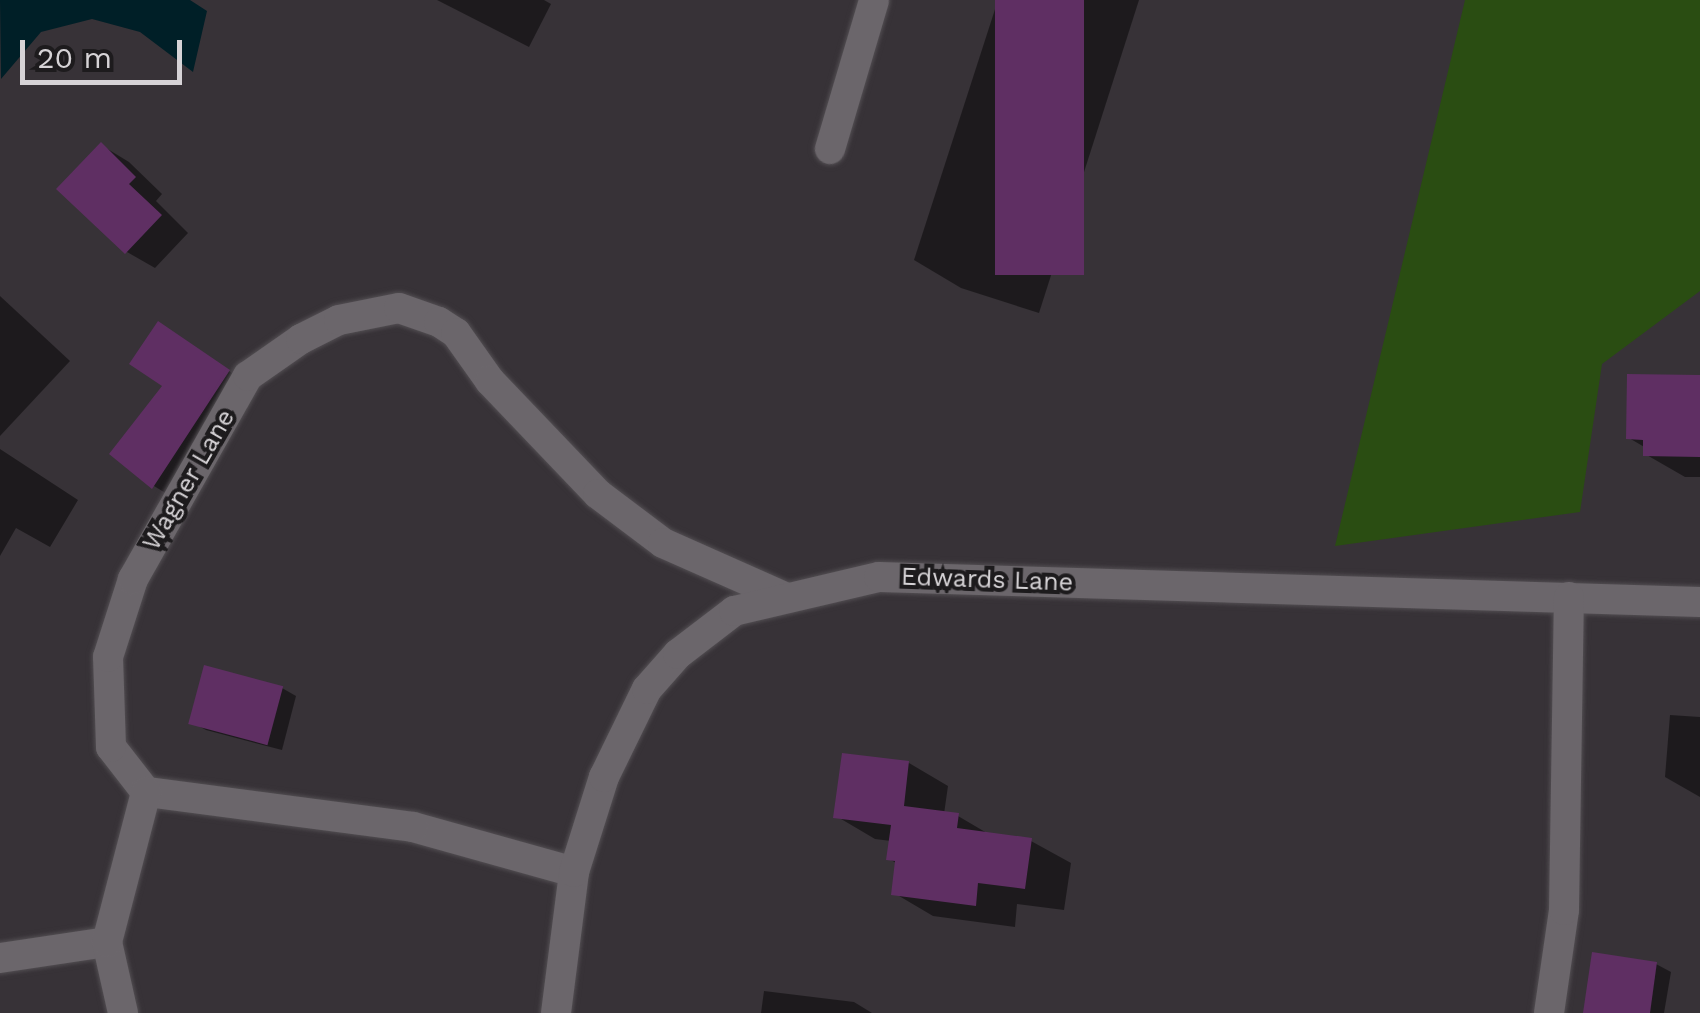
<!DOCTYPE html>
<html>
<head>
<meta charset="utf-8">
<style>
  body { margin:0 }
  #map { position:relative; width:1700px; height:1013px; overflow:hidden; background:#373237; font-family:"Work Sans",sans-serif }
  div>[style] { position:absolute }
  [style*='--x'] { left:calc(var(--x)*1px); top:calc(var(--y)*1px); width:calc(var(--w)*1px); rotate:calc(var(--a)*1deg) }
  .green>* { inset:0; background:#2a4d12 }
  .water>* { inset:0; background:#001f27 }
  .shadow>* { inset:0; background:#0007 }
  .building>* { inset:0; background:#5f2f63; transform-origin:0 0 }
  .roads { filter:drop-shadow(0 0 2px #524e52) drop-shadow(0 0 2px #524e52) }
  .minor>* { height:30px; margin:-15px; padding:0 15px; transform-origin:15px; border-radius:15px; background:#6b666b }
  span { translate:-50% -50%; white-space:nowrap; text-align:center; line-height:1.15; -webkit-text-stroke:8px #1d1b1d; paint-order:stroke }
  .street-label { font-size:25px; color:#d6d3d6 }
  .scale { position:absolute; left:20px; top:40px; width:162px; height:45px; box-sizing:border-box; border:5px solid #d6d3d6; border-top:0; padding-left:12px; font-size:30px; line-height:35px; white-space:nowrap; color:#d6d3d6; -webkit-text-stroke:8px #1d1b1d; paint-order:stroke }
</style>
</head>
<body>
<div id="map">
  <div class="green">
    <div style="clip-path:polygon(1465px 0,1700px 0,1700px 291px,1602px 364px,1580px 512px,1335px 546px)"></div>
  </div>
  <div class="water">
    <div style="clip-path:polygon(0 0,190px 0,207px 11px,193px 72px,140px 32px,92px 19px,41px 32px,1px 79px)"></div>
  </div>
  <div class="shadow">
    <div style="clip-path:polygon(437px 0,544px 0,551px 4px,529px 47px)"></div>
    <div style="clip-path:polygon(998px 0,1139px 0,1039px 313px,961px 288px,914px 260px)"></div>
    <div style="clip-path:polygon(101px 145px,129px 162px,162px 194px,156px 201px,188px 233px,155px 268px,127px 252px,59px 189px)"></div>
    <div style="clip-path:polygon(0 296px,70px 361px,0 436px)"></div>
    <div style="clip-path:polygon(172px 332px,242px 380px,167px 494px,154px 486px)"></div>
    <div style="clip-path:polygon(1700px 376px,1700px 477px,1685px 477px,1645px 454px,1646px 448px,1629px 438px)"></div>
    <div style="clip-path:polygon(0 449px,78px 500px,50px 547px,16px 528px,0 556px)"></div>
    <div style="clip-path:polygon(282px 688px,296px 696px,282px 750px,206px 730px,191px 722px)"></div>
    <div style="clip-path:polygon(1670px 715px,1700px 717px,1700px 797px,1665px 777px)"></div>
    <div style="clip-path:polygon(909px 763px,948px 786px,944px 814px,958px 816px,992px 836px,1031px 841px,1071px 863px,1064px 910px,1017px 904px,1015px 927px,933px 916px,894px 893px,898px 864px,889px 859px,891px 841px,875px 839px,836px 816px)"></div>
    <div style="clip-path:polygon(1656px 964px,1671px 972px,1664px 1013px,1585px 1013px)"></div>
    <div style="clip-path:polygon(764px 991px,854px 1002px,872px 1013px,761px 1013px)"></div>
  </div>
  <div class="building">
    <div style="left:995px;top:0;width:89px;height:275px"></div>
    <div style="clip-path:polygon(101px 142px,136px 177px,129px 184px,162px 215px,125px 254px,56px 189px)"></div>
    <div style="clip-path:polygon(158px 321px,230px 370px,152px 489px,109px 454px,162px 386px,129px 364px)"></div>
    <div style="clip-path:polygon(1627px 374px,1700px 375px,1700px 457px,1643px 456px,1643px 440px,1626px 439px)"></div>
    <div style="left:204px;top:665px;width:82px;height:61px;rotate:15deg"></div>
    <div style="clip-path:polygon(842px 753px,909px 761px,904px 806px,959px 813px,957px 828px,1032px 838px,1025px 889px,978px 883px,976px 906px,891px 895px,895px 861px,886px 860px,891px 825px,833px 818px)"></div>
    <div style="clip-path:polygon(1592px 952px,1657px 962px,1650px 1013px,1583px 1013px)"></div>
  </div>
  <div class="roads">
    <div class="minor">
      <div style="--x:830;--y:149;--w:155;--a:-73.5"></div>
      <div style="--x:574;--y:872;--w:167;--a:-164.4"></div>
      <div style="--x:413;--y:827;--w:269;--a:-172.5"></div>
      <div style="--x:146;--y:792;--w:57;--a:-127.9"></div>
      <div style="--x:111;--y:747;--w:90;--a:-91.9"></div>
      <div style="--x:108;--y:657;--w:82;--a:-72.2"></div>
      <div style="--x:133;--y:579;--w:233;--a:-60.5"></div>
      <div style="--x:248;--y:376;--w:65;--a:-34.9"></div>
      <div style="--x:301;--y:339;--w:42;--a:-26.6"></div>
      <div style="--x:339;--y:320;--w:61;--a:-11.3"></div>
      <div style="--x:399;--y:308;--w:42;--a:19.3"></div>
      <div style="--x:439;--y:322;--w:20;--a:33"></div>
      <div style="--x:456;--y:333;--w:59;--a:54.7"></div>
      <div style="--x:490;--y:381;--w:156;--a:46.3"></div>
      <div style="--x:598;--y:494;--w:81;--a:37"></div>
      <div style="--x:663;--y:543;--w:133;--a:23.9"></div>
      <div style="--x:0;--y:958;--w:108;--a:-8.5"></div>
      <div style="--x:123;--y:1013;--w:73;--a:-102.7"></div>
      <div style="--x:107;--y:942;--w:155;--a:-75.4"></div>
      <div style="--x:556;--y:1013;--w:142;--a:-82.7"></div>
      <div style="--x:574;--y:872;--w:100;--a:-72.5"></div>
      <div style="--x:604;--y:777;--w:98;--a:-64"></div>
      <div style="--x:647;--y:689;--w:47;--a:-48.5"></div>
      <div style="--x:678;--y:654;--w:71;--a:-37.5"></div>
      <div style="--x:734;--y:611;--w:149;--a:-13.2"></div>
      <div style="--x:879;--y:577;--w:821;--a:1.74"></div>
      <div style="--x:1549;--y:1013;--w:104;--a:-81.7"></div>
      <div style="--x:1564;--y:910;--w:313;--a:-89.1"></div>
    </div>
  </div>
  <div class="street-label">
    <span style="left:189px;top:480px;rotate:-60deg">Wagner Lane</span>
    <span style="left:987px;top:580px;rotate:2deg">Edwards Lane</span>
  </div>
  <div class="scale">20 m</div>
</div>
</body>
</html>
